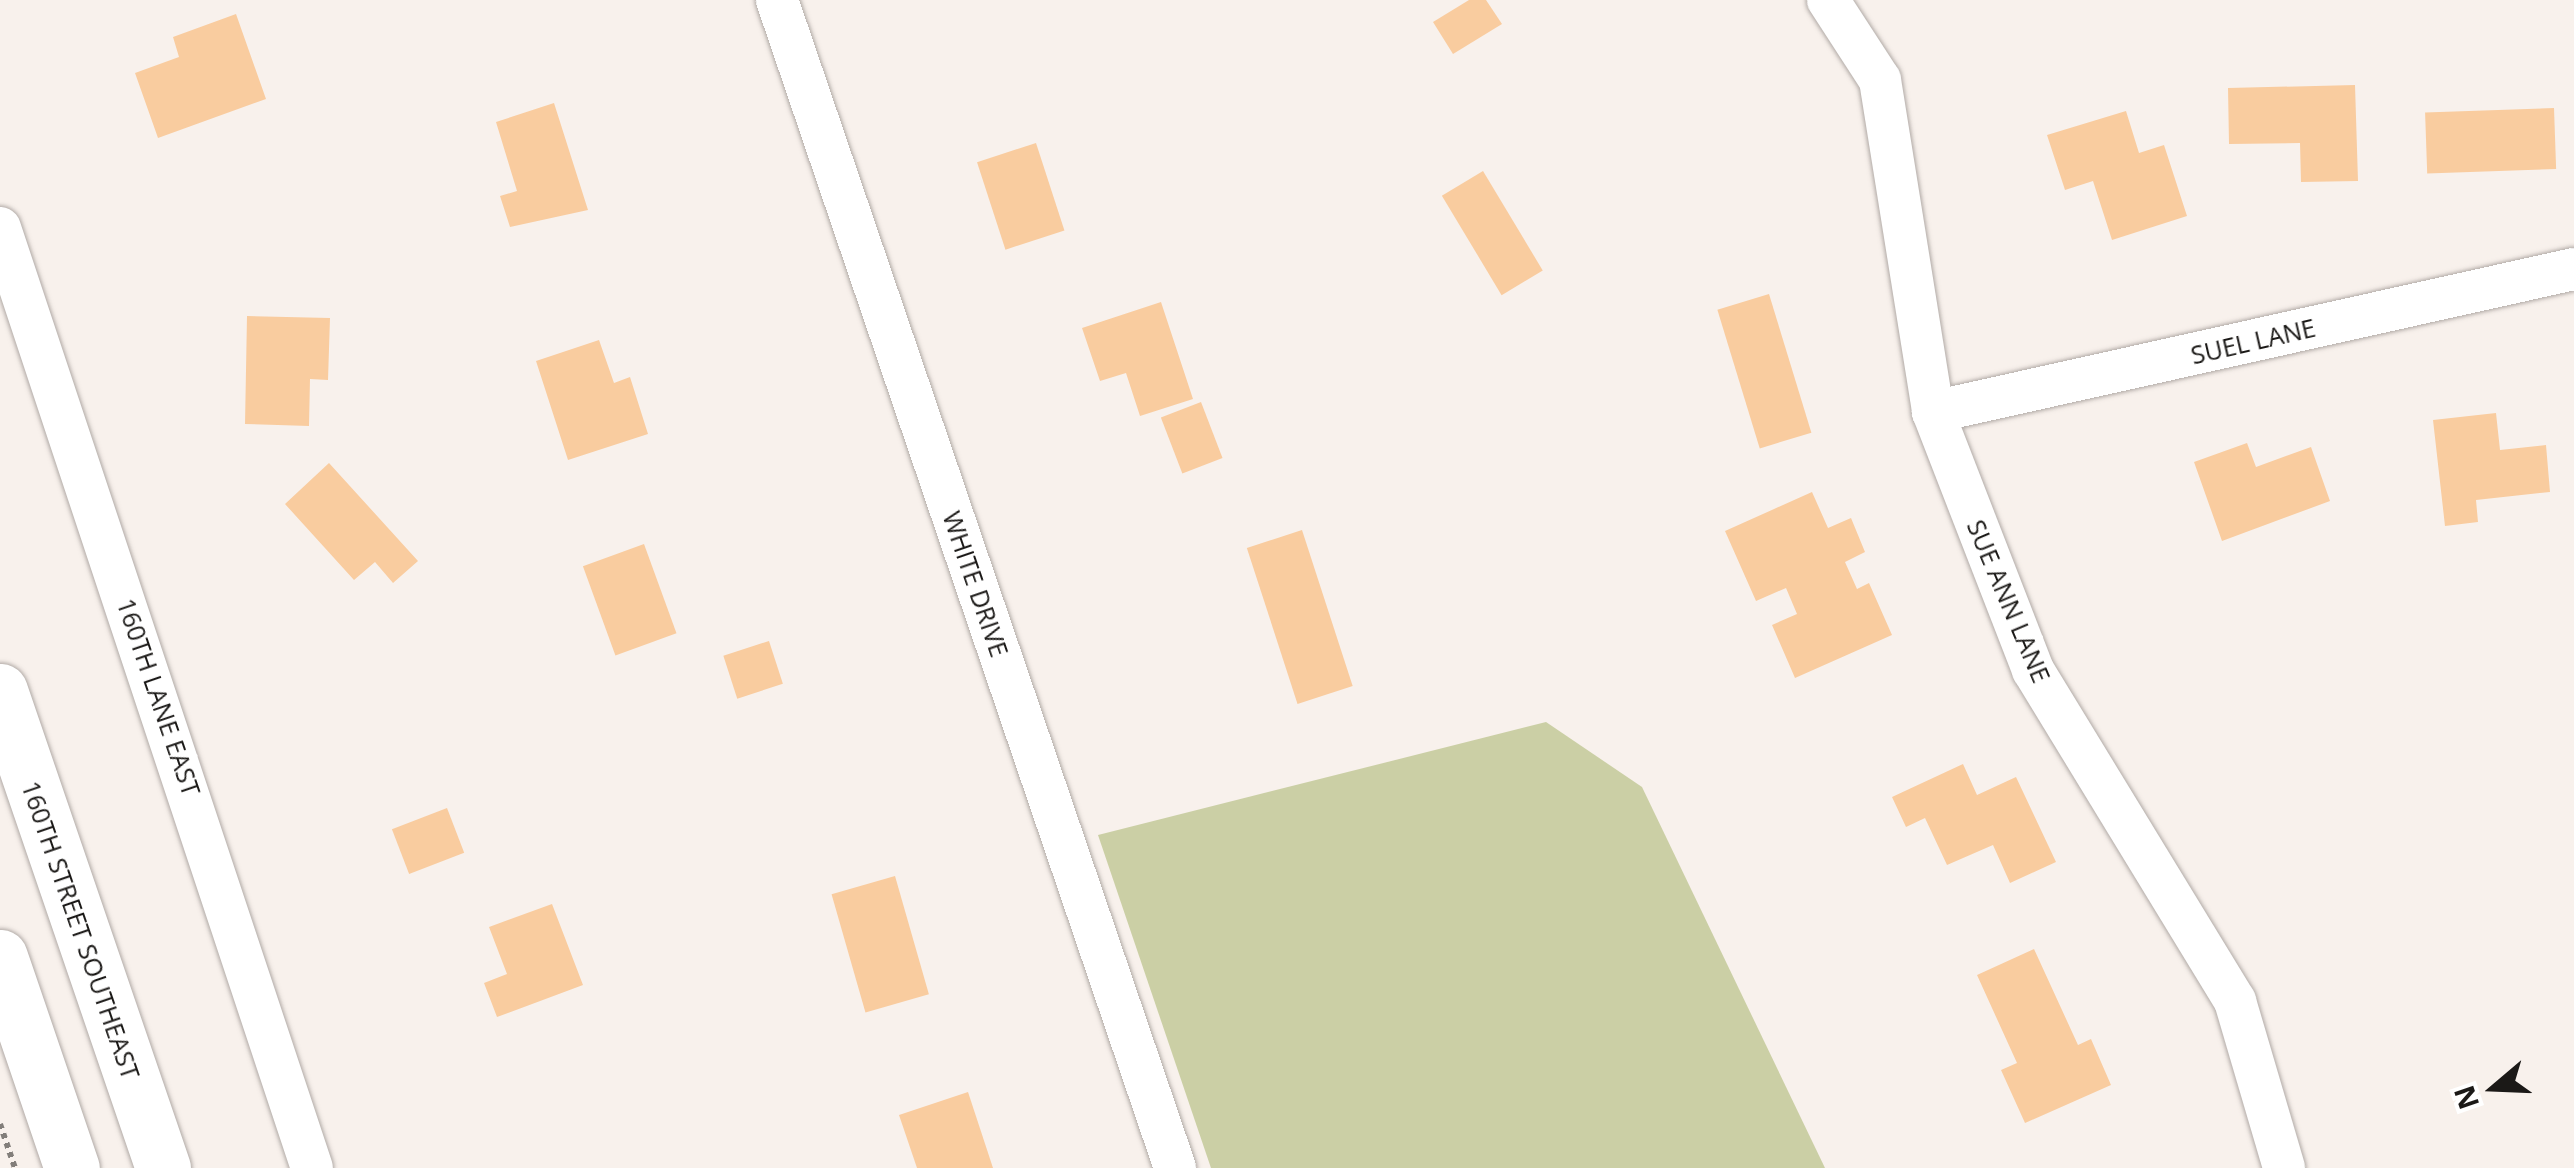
<!DOCTYPE html>
<html>
<head>
<meta charset="utf-8">
<style>
  body { margin:0 }
  #map { position:relative; width:2574px; height:1168px; overflow:hidden; background:#f8f1ec; font-family:"Open Sans",sans-serif }
  div>[style] { position:absolute }
  [style*='--x'] { left:calc(var(--x)*1px); top:calc(var(--y)*1px); width:calc(var(--w)*1px); rotate:calc(var(--a)*1deg) }
  .green>* { inset:0; background:#cbcfa5 }
  .building>* { inset:0; background:#f9cc9f; transform-origin:0 0 }
  .path>* { height:6px; margin-top:-3px; transform-origin:0; background:repeating-linear-gradient(90deg,#827e7a 0 5px,transparent 0 10px) }
  .roads { filter:drop-shadow(0 0 2px #b1aaa6) drop-shadow(0 0 2px #b1aaa6) }
  .minor>* { height:42px; margin:-21px; padding:0 21px; transform-origin:21px; border-radius:21px; background:#fff }
  .tertiary>* { height:55px; margin:-27.5px; padding:0 27.5px; transform-origin:27.5px; border-radius:27.5px; background:#fff }
  span { translate:-50% -50%; white-space:nowrap; text-align:center; line-height:1.15; -webkit-text-stroke:8px #fff; paint-order:stroke }
  .street-label { font-size:25px; color:#1b1917 }
  .north { position:absolute; left:2444px; top:1038px; width:100px; height:100px; -webkit-text-stroke:8px #fff; paint-order:stroke; rotate:251deg; font-size:28px; font-weight:700; line-height:40px; text-align:center; color:#1b1917 }
  .north::after { content:''; display:block; margin:auto; width:35px; height:45px; background:#1b1917; clip-path:polygon(50% 0,100% 100%,50% 72%,0 100%) }
</style>
</head>
<body>
<div id="map">
  <div class="green">
    <div style="clip-path:polygon(1546px 722px,1642px 787px,1825px 1168px,1211px 1168px,1098px 835px)"></div>
  </div>
  <div class="building">
    <div style="clip-path:polygon(1469px 0,1486px 0,1502px 24px,1453px 54px,1433px 22px)"></div>
    <div style="clip-path:polygon(236px 14px,266px 99px,158px 138px,135px 73px,179px 57px,173px 37px)"></div>
    <div style="clip-path:polygon(2355px 85px,2358px 181px,2301px 182px,2300px 143px,2229px 144px,2228px 88px)"></div>
    <div style="clip-path:polygon(554px 103px,588px 210px,510px 227px,500px 196px,517px 191px,496px 122px)"></div>
    <div style="left:2554px;top:108px;width:61px;height:129px;rotate:88deg"></div>
    <div style="clip-path:polygon(2126px 111px,2139px 153px,2164px 145px,2187px 216px,2112px 240px,2093px 181px,2065px 190px,2047px 135px)"></div>
    <div style="left:1036px;top:143px;width:92px;height:62px;rotate:72deg"></div>
    <div style="left:1483px;top:171px;width:116px;height:48px;rotate:59deg"></div>
    <div style="left:1769px;top:294px;width:145px;height:54px;rotate:73deg"></div>
    <div style="clip-path:polygon(1161px 302px,1193px 399px,1140px 416px,1126px 373px,1100px 381px,1082px 328px)"></div>
    <div style="clip-path:polygon(247px 316px,330px 318px,328px 380px,310px 379px,309px 426px,245px 424px)"></div>
    <div style="clip-path:polygon(599px 340px,614px 383px,630px 377px,648px 434px,568px 460px,536px 361px)"></div>
    <div style="left:1201px;top:402px;width:60px;height:43px;rotate:69deg"></div>
    <div style="clip-path:polygon(2496px 413px,2500px 450px,2546px 445px,2550px 492px,2476px 500px,2478px 522px,2445px 526px,2433px 420px)"></div>
    <div style="clip-path:polygon(2247px 443px,2256px 467px,2311px 447px,2330px 501px,2222px 541px,2194px 462px)"></div>
    <div style="clip-path:polygon(329px 463px,418px 561px,393px 583px,375px 562px,354px 580px,285px 504px)"></div>
    <div style="clip-path:polygon(1812px 492px,1828px 528px,1851px 518px,1865px 552px,1845px 562px,1857px 589px,1869px 583px,1892px 635px,1795px 678px,1772px 625px,1797px 614px,1786px 588px,1756px 601px,1725px 531px)"></div>
    <div style="left:1302px;top:530px;width:164px;height:58px;rotate:72deg"></div>
    <div style="left:644px;top:544px;width:95px;height:65px;rotate:70deg"></div>
    <div style="left:769px;top:641px;width:45px;height:48px;rotate:72deg"></div>
    <div style="clip-path:polygon(1963px 764px,1977px 795px,2016px 777px,2056px 862px,2010px 883px,1993px 845px,1947px 865px,1925px 818px,1906px 827px,1892px 797px)"></div>
    <div style="left:447px;top:808px;width:48px;height:59px;rotate:69deg"></div>
    <div style="left:895px;top:876px;width:123px;height:66px;rotate:74deg"></div>
    <div style="clip-path:polygon(552px 904px,583px 985px,497px 1017px,484px 983px,507px 974px,489px 927px)"></div>
    <div style="clip-path:polygon(2034px 949px,2078px 1045px,2091px 1039px,2111px 1085px,2025px 1123px,2001px 1070px,2017px 1063px,1977px 975px)"></div>
    <div style="clip-path:polygon(968px 1092px,993px 1168px,917px 1168px,899px 1115px)"></div>
  </div>
  <div class="path">
    <div style="--x:0;--y:1124;--w:46;--a:71.2"></div>
  </div>
  <div class="roads">
    <div class="minor">
      <div style="--x:777;--y:0;--w:1234;--a:71.18"></div>
      <div style="--x:1828;--y:0;--w:95;--a:57"></div>
      <div style="--x:1880;--y:80;--w:336;--a:80.9"></div>
      <div style="--x:1933;--y:412;--w:277;--a:68.8"></div>
      <div style="--x:2033;--y:670;--w:388;--a:58.6"></div>
      <div style="--x:2235;--y:1001;--w:174;--a:73.6"></div>
      <div style="--x:0;--y:228;--w:990;--a:71.64"></div>
      <div style="--x:1933;--y:412;--w:657;--a:-12.58"></div>
    </div>
    <div class="tertiary">
      <div style="--x:0;--y:691;--w:504;--a:71.13"></div>
      <div style="--x:0;--y:957;--w:223;--a:71.2"></div>
    </div>
  </div>
  <div class="street-label">
    <span style="left:2253px;top:341px;rotate:-13deg">SUEL LANE</span>
    <span style="left:976px;top:584px;rotate:71deg">WHITE DRIVE</span>
    <span style="left:2009px;top:601px;rotate:67deg">SUE ANN LANE</span>
    <span style="left:159px;top:697px;rotate:71deg">160TH LANE EAST</span>
    <span style="left:81px;top:930px;rotate:71deg">160TH STREET SOUTHEAST</span>
  </div>
  <div class="north">N</div>
</div>
</body>
</html>
